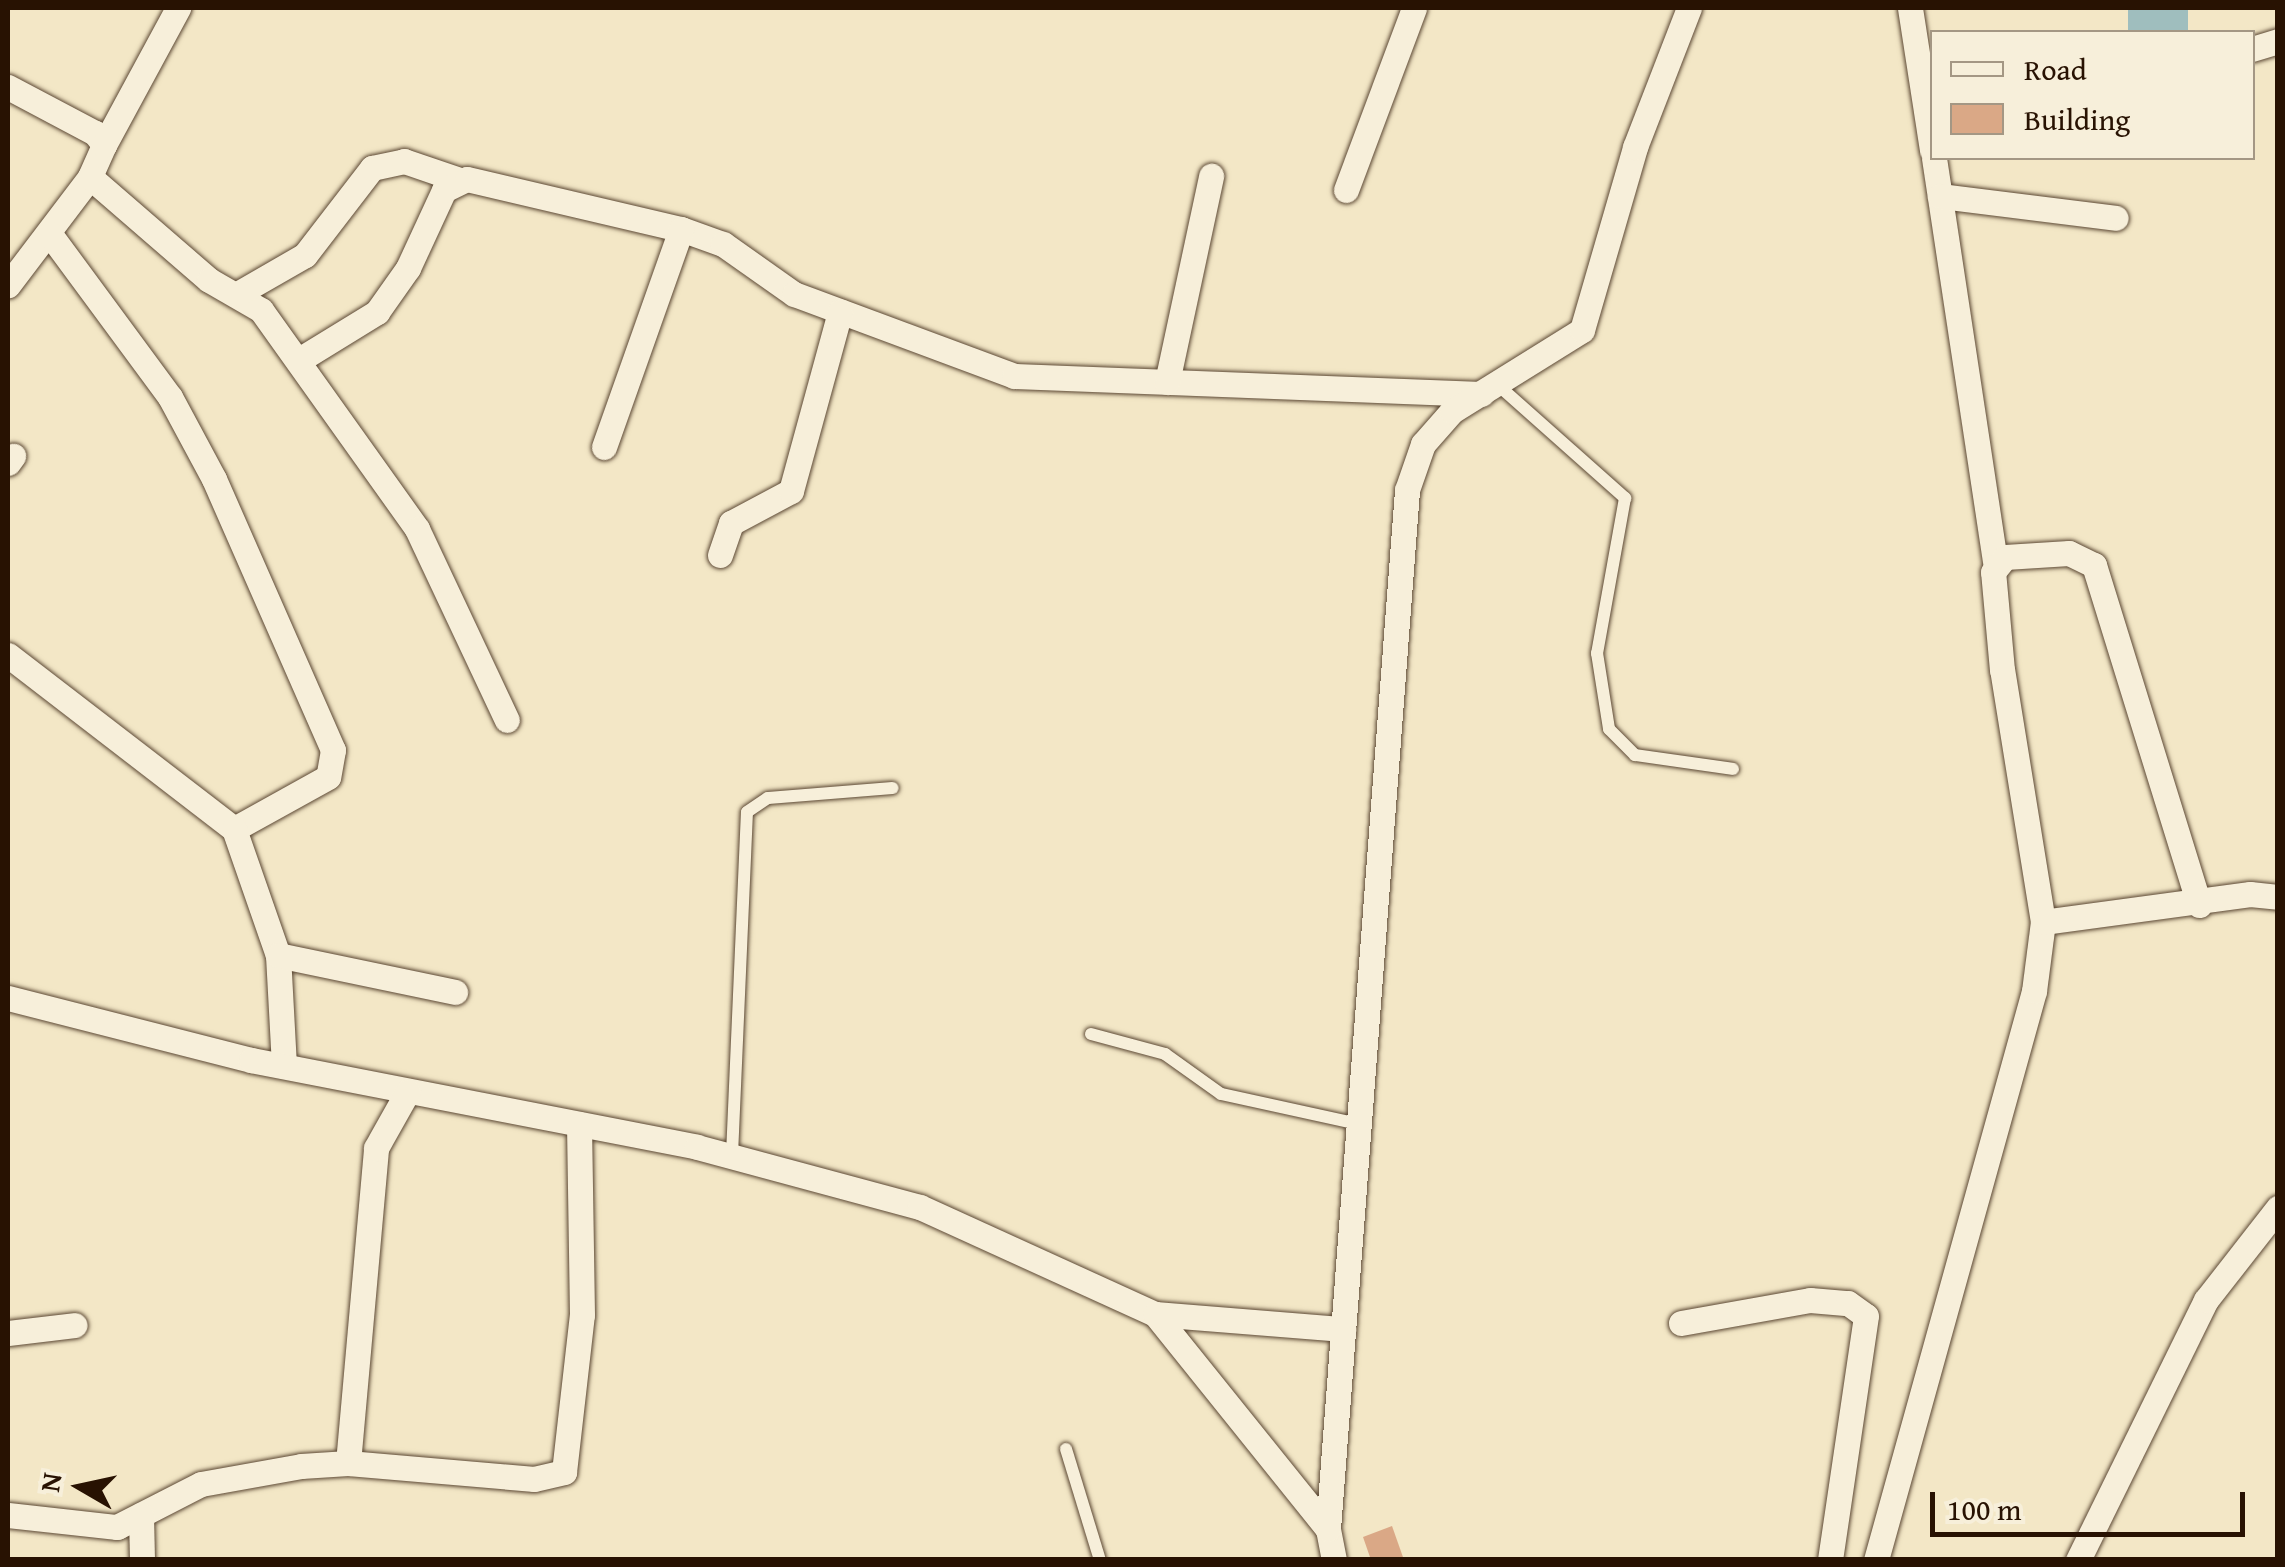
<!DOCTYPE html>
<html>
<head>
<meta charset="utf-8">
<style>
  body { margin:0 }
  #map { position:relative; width:2285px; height:1567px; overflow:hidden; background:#f3e7c6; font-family:"Gentium Book Plus",serif }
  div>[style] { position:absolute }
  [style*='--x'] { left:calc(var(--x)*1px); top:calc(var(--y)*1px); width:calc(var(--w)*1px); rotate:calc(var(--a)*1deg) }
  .water>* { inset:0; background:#9fbebe; transform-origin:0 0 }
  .building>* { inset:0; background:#daa886 }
  .roads { filter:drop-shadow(0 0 2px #5b4733) drop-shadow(0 0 2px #5b4733) }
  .service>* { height:12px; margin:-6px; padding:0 6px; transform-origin:6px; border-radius:6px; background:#f7efda }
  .minor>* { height:25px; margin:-12.5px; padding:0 12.5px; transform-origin:12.5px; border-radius:12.5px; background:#f7efda }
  span { translate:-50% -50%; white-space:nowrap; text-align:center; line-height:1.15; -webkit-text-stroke:9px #f7efda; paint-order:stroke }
  .frame { position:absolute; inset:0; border:10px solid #281202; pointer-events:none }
  .legend { position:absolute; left:1930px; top:30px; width:325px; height:130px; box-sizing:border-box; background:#f7efda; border:2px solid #a49784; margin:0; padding:12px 18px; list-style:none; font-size:30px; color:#281202 }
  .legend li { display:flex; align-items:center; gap:20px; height:50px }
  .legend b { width:50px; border:2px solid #a49784 }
  .north { position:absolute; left:30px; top:1437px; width:100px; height:100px; -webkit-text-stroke:8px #f7efda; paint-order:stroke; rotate:279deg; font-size:28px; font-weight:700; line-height:40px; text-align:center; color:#281202 }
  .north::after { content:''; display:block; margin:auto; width:35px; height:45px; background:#281202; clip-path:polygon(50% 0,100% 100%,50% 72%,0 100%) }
  .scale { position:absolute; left:1930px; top:1492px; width:315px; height:45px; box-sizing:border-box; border:5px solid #281202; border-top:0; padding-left:12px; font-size:30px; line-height:35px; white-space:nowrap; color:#281202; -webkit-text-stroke:8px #f7efda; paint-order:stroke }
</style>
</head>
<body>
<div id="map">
  <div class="water">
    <div style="left:2128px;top:8px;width:60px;height:24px"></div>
  </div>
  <div class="building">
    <div style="clip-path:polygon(1392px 1526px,1404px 1560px,1371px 1560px,1363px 1537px)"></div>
  </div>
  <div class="roads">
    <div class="service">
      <div style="--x:1499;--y:386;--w:169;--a:41.6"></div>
      <div style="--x:1625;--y:498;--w:158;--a:100.2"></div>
      <div style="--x:1597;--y:653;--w:77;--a:81"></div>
      <div style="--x:1609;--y:729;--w:37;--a:45"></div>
      <div style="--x:1635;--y:755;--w:99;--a:8.1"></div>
      <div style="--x:1091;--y:1034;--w:77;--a:15.1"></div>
      <div style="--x:1165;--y:1054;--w:69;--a:35.5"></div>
      <div style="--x:1221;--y:1094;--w:141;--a:12.3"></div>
      <div style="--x:732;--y:1155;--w:343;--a:-87.5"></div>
      <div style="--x:747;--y:812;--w:25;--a:-34"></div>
      <div style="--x:768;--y:798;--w:125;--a:-4.6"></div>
      <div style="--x:1066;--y:1449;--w:116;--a:73"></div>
    </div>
    <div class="minor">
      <div style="--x:1910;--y:8;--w:144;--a:81.2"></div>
      <div style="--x:2252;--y:49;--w:27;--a:-17"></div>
      <div style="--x:8;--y:87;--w:98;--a:27.9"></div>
      <div style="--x:95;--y:133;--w:15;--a:53"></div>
      <div style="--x:104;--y:145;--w:35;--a:114"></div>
      <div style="--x:90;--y:177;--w:136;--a:127.2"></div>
      <div style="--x:104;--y:145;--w:156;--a:-61.6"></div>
      <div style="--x:1934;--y:158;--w:410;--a:81.4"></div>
      <div style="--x:90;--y:177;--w:157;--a:40.9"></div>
      <div style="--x:209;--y:280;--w:60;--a:30"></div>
      <div style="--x:261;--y:310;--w:269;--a:54.5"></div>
      <div style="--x:417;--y:529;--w:211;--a:64.8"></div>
      <div style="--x:1346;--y:190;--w:194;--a:-69.5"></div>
      <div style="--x:1940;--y:196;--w:177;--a:7.1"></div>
      <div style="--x:49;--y:233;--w:204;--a:53.6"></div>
      <div style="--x:170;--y:397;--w:93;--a:61.8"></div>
      <div style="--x:214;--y:479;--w:296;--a:66.3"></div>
      <div style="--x:333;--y:750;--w:27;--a:100"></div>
      <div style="--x:328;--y:777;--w:107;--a:151"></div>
      <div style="--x:239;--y:293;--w:76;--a:-29.9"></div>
      <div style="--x:305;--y:255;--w:110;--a:-52.4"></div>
      <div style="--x:372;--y:168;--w:33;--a:-12"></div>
      <div style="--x:404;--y:161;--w:56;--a:18.8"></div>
      <div style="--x:299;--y:360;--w:92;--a:-31.6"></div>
      <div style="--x:377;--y:312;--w:54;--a:-54.8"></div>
      <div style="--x:408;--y:268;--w:86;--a:-65.2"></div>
      <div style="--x:444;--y:190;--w:25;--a:-26"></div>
      <div style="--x:467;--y:179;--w:220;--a:13.2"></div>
      <div style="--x:681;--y:229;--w:45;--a:19.7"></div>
      <div style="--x:723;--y:244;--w:87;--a:35.2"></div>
      <div style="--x:794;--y:294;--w:235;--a:20.4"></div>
      <div style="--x:1014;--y:376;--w:468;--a:2.2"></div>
      <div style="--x:1167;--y:382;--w:211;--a:-77.9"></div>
      <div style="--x:604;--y:447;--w:231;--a:-70.5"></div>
      <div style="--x:8;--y:463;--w:9;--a:-54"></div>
      <div style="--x:720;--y:555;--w:34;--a:-71"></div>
      <div style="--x:731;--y:523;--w:68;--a:-28.1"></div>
      <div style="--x:791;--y:491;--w:186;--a:-74.7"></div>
      <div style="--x:8;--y:655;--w:285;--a:37.6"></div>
      <div style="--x:234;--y:829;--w:133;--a:70.8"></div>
      <div style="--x:278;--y:955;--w:111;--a:86.9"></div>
      <div style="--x:2043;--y:922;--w:255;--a:-99.2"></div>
      <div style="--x:2002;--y:670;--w:98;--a:-95.2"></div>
      <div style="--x:1993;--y:572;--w:19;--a:-51"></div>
      <div style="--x:2005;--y:557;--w:64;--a:-3.6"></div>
      <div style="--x:2069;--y:553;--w:28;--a:26"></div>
      <div style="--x:2094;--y:565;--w:356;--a:72.8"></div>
      <div style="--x:278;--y:955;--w:181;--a:11.8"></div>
      <div style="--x:8;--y:998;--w:251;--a:14.3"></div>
      <div style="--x:251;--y:1060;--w:454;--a:11"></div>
      <div style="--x:697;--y:1147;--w:231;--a:15.1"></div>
      <div style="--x:920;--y:1207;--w:258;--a:24.5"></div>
      <div style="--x:1155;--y:1314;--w:276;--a:51.2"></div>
      <div style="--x:1155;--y:1314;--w:189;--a:4.6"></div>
      <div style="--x:1681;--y:1323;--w:131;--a:-10.1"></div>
      <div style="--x:1810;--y:1300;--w:38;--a:5"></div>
      <div style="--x:1848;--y:1303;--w:22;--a:36"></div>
      <div style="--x:1866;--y:1316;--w:247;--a:98.4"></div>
      <div style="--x:8;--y:1333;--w:67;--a:-6.8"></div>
      <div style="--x:348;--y:1463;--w:316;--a:-84.9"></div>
      <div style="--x:376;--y:1148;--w:65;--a:-60.7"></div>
      <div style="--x:8;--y:1515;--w:110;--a:6.3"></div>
      <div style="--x:117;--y:1527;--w:94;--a:-27.1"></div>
      <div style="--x:201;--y:1484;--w:102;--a:-10.2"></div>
      <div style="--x:301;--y:1466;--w:47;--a:-3.7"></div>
      <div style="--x:348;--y:1463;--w:187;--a:4.9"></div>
      <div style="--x:534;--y:1479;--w:31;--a:-13"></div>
      <div style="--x:564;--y:1472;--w:158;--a:-83.5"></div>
      <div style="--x:582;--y:1315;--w:191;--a:-90.9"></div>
      <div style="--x:141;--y:1515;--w:45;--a:88.7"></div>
      <div style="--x:1334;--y:1560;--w:32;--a:-101"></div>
      <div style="--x:1328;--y:1529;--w:1042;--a:-85.65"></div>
      <div style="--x:1407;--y:490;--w:49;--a:-70.8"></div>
      <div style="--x:1423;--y:444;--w:44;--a:-48.7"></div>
      <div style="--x:1452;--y:411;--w:153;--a:-31.9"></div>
      <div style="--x:1582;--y:330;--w:191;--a:-73.8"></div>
      <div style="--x:1635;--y:147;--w:149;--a:-68.8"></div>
      <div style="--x:1876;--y:1560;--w:591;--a:-74.48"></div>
      <div style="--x:2034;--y:991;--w:70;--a:-82.6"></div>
      <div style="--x:2043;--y:922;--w:209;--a:-7.7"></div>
      <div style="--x:2250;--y:894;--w:28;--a:6"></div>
      <div style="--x:2078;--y:1560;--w:290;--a:-63.8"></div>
      <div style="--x:2206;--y:1300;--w:117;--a:-52"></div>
    </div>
  </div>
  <div class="frame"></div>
  <ul class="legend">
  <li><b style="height:12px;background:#f7efda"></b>Road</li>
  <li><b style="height:28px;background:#daa886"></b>Building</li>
  </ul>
  <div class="north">N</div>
  <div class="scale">100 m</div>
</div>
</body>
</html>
